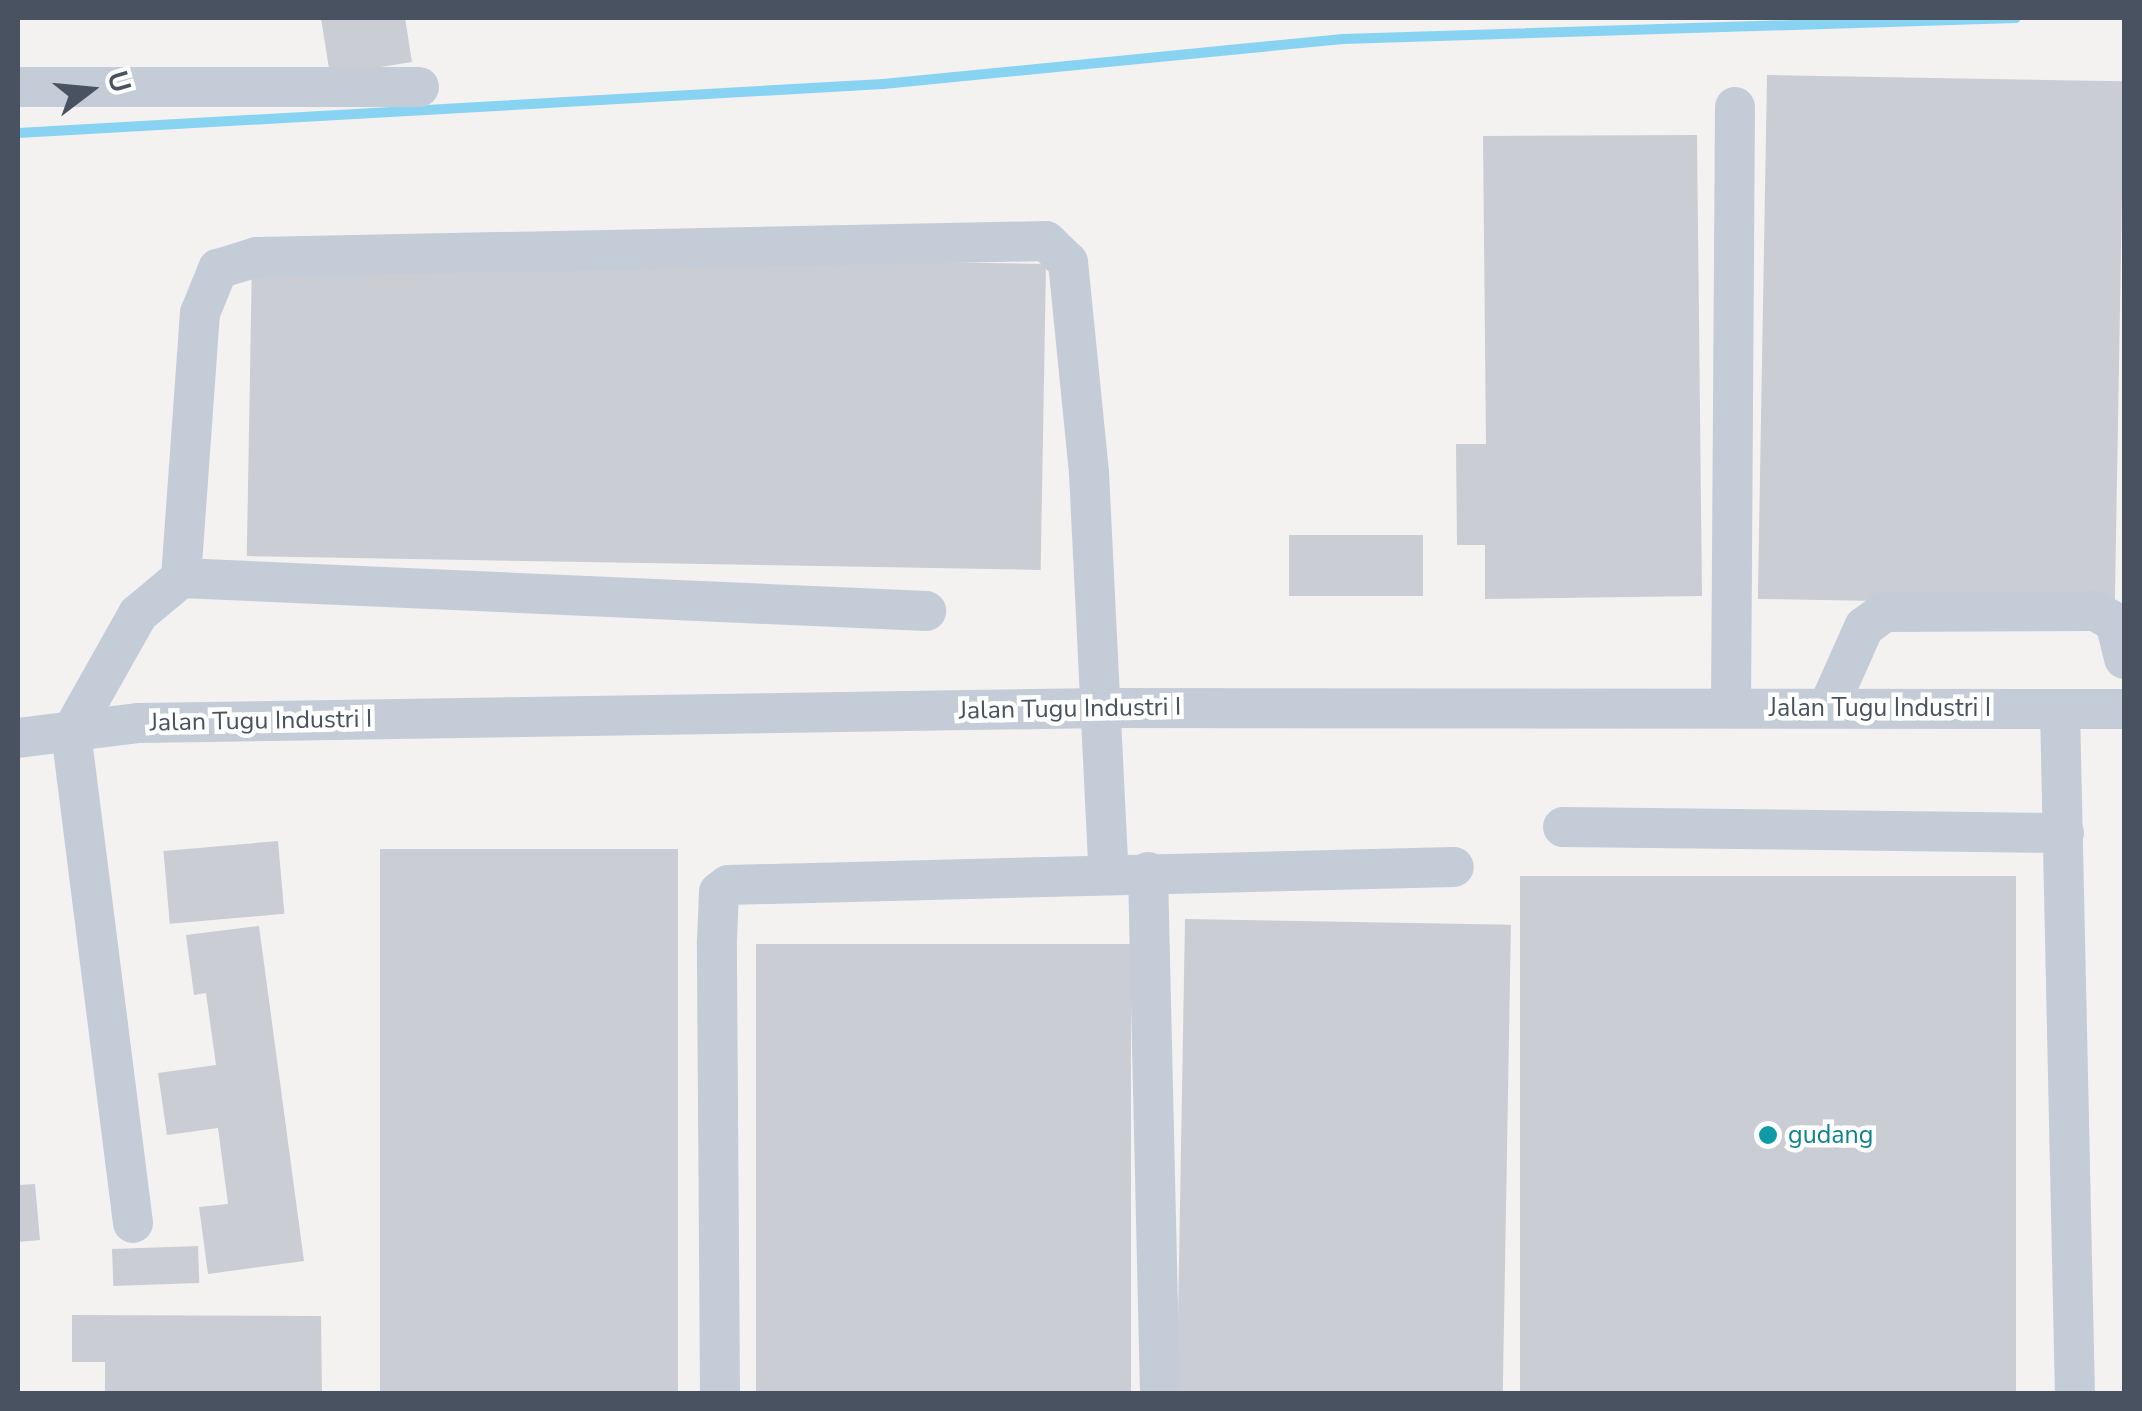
<!DOCTYPE html>
<html>
<head>
<meta charset="utf-8">
<style>
  body { margin:0 }
  #map { position:relative; width:2142px; height:1411px; overflow:hidden; background:#f4f1f1; font-family:"Nunito Sans",sans-serif }
  div>[style] { position:absolute }
  [style*='--x'] { left:calc(var(--x)*1px); top:calc(var(--y)*1px); width:calc(var(--w)*1px); rotate:calc(var(--a)*1deg) }
  .stream>* { height:10px; margin:-5px; padding:0 5px; transform-origin:5px; border-radius:5px; background:#89d3f2 }
  .building>* { inset:0; background:#cbcdd4; transform-origin:0 0 }
  .minor>* { height:40px; margin:-20px; padding:0 20px; transform-origin:20px; border-radius:20px; background:#c4ccd7 }
  .dots>* { width:28px; height:28px; translate:-50% -50%; box-sizing:border-box; border:5px solid #fff; border-radius:50% }
  span { translate:-50% -50%; white-space:nowrap; text-align:center; line-height:1.15; -webkit-text-stroke:9px #fff; paint-order:stroke }
  .street-label { font-size:25px; color:#485260 }
  .culture-label { font-size:25px; color:#0d838f }
  .left { translate:0 -50%; text-align:left }
  .frame { position:absolute; inset:0; border:20px solid #485260; pointer-events:none }
  .north { position:absolute; left:40px; top:40px; width:100px; height:100px; -webkit-text-stroke:8px #fff; paint-order:stroke; rotate:74deg; font-size:28px; font-weight:700; line-height:40px; text-align:center; color:#485260 }
  .north::after { content:''; display:block; margin:auto; width:35px; height:45px; background:#485260; clip-path:polygon(50% 0,100% 100%,50% 72%,0 100%) }
</style>
</head>
<body>
<div id="map">
  <div class="stream">
    <div style="--x:18;--y:133;--w:866;--a:-3.24"></div>
    <div style="--x:883;--y:84;--w:462;--a:-5.6"></div>
    <div style="--x:1343;--y:39;--w:673;--a:-1.79"></div>
  </div>
  <div class="building">
    <div style="clip-path:polygon(321px 18px,405px 18px,412px 62px,330px 75px)"></div>
    <div style="left:1767px;top:75px;width:357px;height:524px;rotate:1deg"></div>
    <div style="clip-path:polygon(1697px 135px,1702px 596px,1485px 599px,1485px 545px,1457px 545px,1456px 444px,1486px 444px,1483px 136px)"></div>
    <div style="left:1046px;top:264px;width:306px;height:794px;rotate:91deg"></div>
    <div style="left:1289px;top:535px;width:134px;height:61px"></div>
    <div style="left:278px;top:841px;width:73px;height:115px;rotate:85deg"></div>
    <div style="left:380px;top:849px;width:298px;height:545px"></div>
    <div style="left:1520px;top:876px;width:496px;height:518px"></div>
    <div style="left:1185px;top:919px;width:326px;height:475px;rotate:1deg"></div>
    <div style="clip-path:polygon(259px 926px,304px 1261px,208px 1274px,199px 1207px,228px 1204px,218px 1128px,167px 1135px,158px 1073px,216px 1065px,206px 993px,194px 995px,186px 935px)"></div>
    <div style="left:756px;top:944px;width:375px;height:450px"></div>
    <div style="clip-path:polygon(35px 1184px,40px 1240px,18px 1242px,18px 1185px)"></div>
    <div style="left:198px;top:1246px;width:37px;height:86px;rotate:88deg"></div>
    <div style="clip-path:polygon(72px 1315px,321px 1316px,322px 1394px,105px 1394px,105px 1362px,72px 1362px)"></div>
  </div>
  <div class="minor">
    <div style="--x:18;--y:87;--w:401;--a:0"></div>
    <div style="--x:181;--y:578;--w:746;--a:2.54"></div>
    <div style="--x:1731;--y:708;--w:601;--a:-89.62"></div>
    <div style="--x:1828;--y:708;--w:89;--a:-66"></div>
    <div style="--x:1864;--y:627;--w:26;--a:-36"></div>
    <div style="--x:1885;--y:612;--w:210;--a:-0.3"></div>
    <div style="--x:2095;--y:611;--w:23;--a:29"></div>
    <div style="--x:2115;--y:622;--w:38;--a:76"></div>
    <div style="--x:2060;--y:709;--w:685;--a:88.75"></div>
    <div style="--x:18;--y:738;--w:122;--a:-7.1"></div>
    <div style="--x:139;--y:723;--w:961;--a:-0.89"></div>
    <div style="--x:1100;--y:708;--w:1024;--a:0.06"></div>
    <div style="--x:1563;--y:827;--w:501;--a:0.69"></div>
    <div style="--x:1148;--y:872;--w:522;--a:88.68"></div>
    <div style="--x:133;--y:1223;--w:494;--a:-97.2"></div>
    <div style="--x:71;--y:733;--w:137;--a:-60.6"></div>
    <div style="--x:138;--y:614;--w:56;--a:-39.9"></div>
    <div style="--x:181;--y:578;--w:266;--a:-85.9"></div>
    <div style="--x:200;--y:313;--w:48;--a:-67.8"></div>
    <div style="--x:218;--y:269;--w:41;--a:-17.1"></div>
    <div style="--x:257;--y:257;--w:789;--a:-1.16"></div>
    <div style="--x:1046;--y:241;--w:30;--a:44"></div>
    <div style="--x:1068;--y:262;--w:212;--a:84.3"></div>
    <div style="--x:1089;--y:473;--w:402;--a:87.2"></div>
    <div style="--x:720;--y:1394;--w:453;--a:-90.4"></div>
    <div style="--x:717;--y:941;--w:49;--a:-87.7"></div>
    <div style="--x:719;--y:892;--w:11;--a:-38"></div>
    <div style="--x:728;--y:885;--w:726;--a:-1.42"></div>
  </div>
  <div class="dots">
    <div style="left:1768px;top:1135px;background:#0f9aa8"></div>
  </div>
  <div class="street-label">
    <span style="left:1880px;top:708px">Jalan Tugu Industri I</span>
    <span style="left:1070px;top:709px;rotate:-1deg">Jalan Tugu Industri I</span>
    <span style="left:261px;top:721px;rotate:-1deg">Jalan Tugu Industri I</span>
  </div>
  <div class="culture-label">
    <span class="left" style="left:1788px;top:1135px">gudang</span>
  </div>
  <div class="frame"></div>
  <div class="north">U</div>
</div>
</body>
</html>
